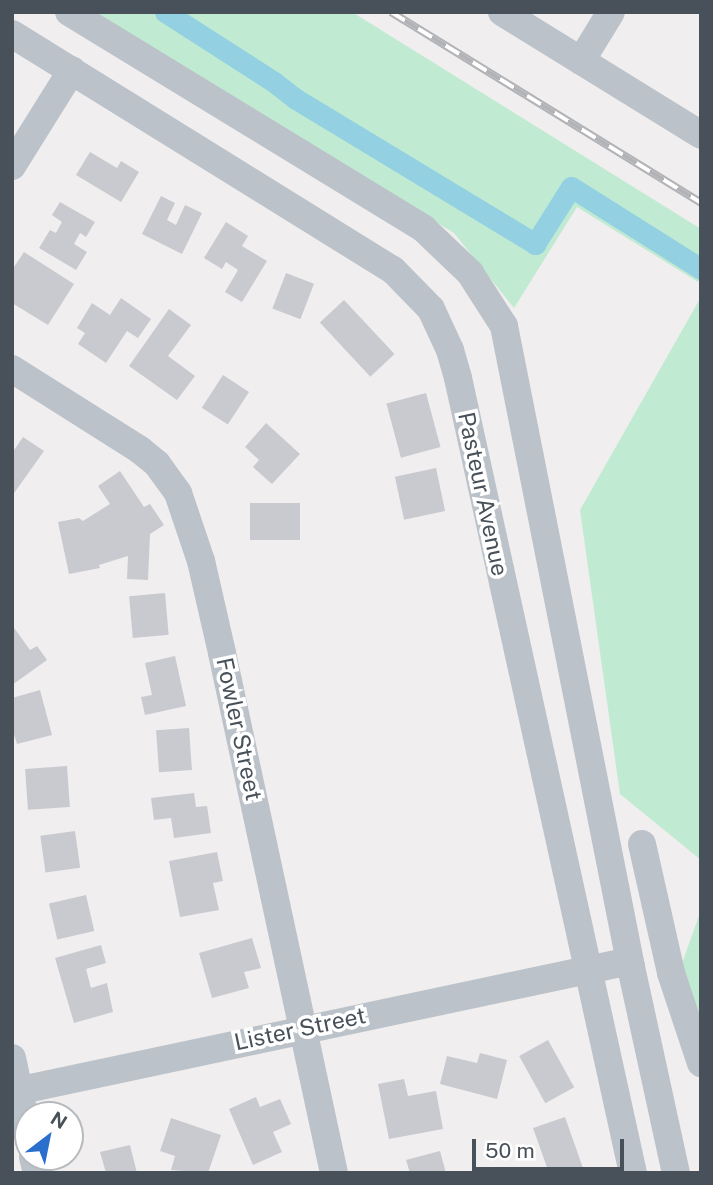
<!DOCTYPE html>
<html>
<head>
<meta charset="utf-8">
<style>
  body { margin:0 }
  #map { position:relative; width:713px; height:1185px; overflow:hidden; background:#f0eeee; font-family:"Public Sans",sans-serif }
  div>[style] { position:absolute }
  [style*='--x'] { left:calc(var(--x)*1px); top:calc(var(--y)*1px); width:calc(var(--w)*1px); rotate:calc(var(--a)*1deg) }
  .green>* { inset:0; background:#c0ead1 }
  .canal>* { height:21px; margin:-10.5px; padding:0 10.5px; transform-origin:10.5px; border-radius:10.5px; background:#92d0e2 }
  .building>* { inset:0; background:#c9cad0; transform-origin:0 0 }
  .minor>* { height:28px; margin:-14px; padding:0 14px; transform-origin:14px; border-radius:14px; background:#bbc2c9 }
  .rail>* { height:8px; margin-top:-4px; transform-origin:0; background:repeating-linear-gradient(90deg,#fff 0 16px,#b1b3b7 0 32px); box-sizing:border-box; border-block:2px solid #b1b3b7 }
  span { translate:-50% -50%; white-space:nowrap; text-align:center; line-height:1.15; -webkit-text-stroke:7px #fff; paint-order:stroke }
  .street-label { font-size:23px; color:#485159 }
  .frame { position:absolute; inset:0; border:14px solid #485159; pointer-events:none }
  .north { position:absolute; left:14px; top:1101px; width:70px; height:70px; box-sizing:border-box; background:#fff; border:2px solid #b6b9bd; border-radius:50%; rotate:32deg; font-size:19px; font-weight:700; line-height:28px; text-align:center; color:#485159 }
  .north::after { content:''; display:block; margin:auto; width:24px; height:32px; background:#2b6fcd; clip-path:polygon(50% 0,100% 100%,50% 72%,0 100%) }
  .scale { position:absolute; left:472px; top:1139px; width:152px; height:32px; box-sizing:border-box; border:4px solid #485159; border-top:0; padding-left:9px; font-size:21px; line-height:24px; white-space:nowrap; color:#485159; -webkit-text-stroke:5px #fff; paint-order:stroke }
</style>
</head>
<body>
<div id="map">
  <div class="green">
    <div style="clip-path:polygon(94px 12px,352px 12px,701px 229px,701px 277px,698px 282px,577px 207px,514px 308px,454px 233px)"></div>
    <div style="clip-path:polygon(701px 297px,701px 860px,620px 794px,580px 510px)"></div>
    <div style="clip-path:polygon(701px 910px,701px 1023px,681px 966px)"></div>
  </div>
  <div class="canal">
    <div style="--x:165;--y:12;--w:130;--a:32.7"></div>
    <div style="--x:274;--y:82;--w:28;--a:38"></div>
    <div style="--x:296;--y:99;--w:280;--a:31.2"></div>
    <div style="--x:535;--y:244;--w:67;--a:-57.7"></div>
    <div style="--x:571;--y:187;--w:154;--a:32.2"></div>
  </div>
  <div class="building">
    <div style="clip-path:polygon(90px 152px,117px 168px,121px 161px,139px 172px,121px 202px,76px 175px)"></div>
    <div style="clip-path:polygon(161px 196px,175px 203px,167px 220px,176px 225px,185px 205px,202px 213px,182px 254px,142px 234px)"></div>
    <div style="clip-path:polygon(60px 202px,95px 222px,86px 237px,80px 233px,74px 244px,87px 252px,76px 270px,39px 248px,50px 230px,56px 233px,62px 222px,52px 215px)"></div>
    <div style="clip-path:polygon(226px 222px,248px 236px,242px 246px,267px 261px,242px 302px,225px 292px,238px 270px,226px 262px,222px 269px,204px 258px)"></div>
    <div style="clip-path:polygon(24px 252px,74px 284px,48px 325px,12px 303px,12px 270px)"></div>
    <div style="left:286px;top:273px;width:30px;height:38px;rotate:21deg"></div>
    <div style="clip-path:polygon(121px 298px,151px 319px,138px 338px,127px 331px,106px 363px,78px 344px,85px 333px,77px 328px,92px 303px,110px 315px)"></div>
    <div style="left:344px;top:300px;width:74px;height:33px;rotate:47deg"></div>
    <div style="clip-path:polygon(169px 309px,191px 325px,168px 356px,195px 376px,177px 400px,129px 366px)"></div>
    <div style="left:223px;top:375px;width:31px;height:39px;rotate:33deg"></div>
    <div style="left:426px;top:393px;width:56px;height:41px;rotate:75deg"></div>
    <div style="clip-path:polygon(266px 423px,300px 454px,272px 484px,253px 467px,259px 460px,245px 447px)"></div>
    <div style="clip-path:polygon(23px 437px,44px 451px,12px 496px,12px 453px)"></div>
    <div style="left:436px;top:468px;width:44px;height:42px;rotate:78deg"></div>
    <div style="clip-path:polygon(120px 471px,144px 507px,150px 504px,164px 525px,150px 534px,148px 580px,127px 579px,128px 556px,99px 565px,100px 568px,69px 574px,58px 522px,79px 518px,83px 521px,110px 504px,98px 486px)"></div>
    <div style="left:250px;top:503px;width:50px;height:37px"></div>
    <div style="left:165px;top:593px;width:42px;height:36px;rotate:85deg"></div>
    <div style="clip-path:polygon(12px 625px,30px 650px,37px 646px,47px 660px,12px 685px)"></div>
    <div style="clip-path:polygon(175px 656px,186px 706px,145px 715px,141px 697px,152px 695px,145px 663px)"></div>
    <div style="clip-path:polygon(40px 690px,52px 735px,17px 744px,12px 728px,12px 698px)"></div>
    <div style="left:189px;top:728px;width:42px;height:33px;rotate:86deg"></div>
    <div style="left:67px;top:766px;width:41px;height:42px;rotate:86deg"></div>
    <div style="clip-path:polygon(194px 793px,196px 807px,207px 806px,211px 833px,174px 838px,171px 818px,154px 820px,151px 798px)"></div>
    <div style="left:75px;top:831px;width:37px;height:35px;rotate:82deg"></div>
    <div style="clip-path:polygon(217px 852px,223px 881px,213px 883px,219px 910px,180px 917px,169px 861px)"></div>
    <div style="left:86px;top:895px;width:37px;height:38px;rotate:77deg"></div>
    <div style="clip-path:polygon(252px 938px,261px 968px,244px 972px,249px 988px,212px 998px,199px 953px)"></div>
    <div style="clip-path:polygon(101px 945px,106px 963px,86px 969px,91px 988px,107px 983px,113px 1012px,74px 1023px,55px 958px)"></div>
    <div style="left:548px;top:1040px;width:54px;height:33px;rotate:61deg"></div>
    <div style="clip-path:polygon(480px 1053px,507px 1060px,497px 1099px,440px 1084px,447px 1056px,477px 1063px)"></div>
    <div style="clip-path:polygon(404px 1079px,408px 1096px,436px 1091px,443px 1129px,389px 1139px,378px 1084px)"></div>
    <div style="clip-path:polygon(256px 1097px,260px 1107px,280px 1099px,291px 1124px,273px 1132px,282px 1152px,253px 1165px,229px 1109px)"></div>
    <div style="clip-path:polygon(565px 1117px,584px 1171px,549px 1173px,533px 1128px)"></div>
    <div style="clip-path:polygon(171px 1118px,221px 1135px,208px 1173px,171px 1170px,175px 1156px,160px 1151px)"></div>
    <div style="clip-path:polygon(130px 1145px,137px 1173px,106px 1173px,100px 1152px)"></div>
    <div style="clip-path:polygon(440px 1151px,446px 1173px,410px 1173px,406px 1160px)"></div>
  </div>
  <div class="minor">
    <div style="--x:69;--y:12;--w:416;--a:31.4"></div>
    <div style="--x:424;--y:229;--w:64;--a:43.7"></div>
    <div style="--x:470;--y:273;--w:63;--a:57.3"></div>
    <div style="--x:504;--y:326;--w:653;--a:78.79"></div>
    <div style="--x:502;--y:12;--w:234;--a:31.7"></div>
    <div style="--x:12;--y:34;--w:448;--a:31.8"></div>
    <div style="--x:393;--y:270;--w:54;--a:45.7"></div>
    <div style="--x:431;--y:309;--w:45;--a:65.1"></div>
    <div style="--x:450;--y:350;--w:29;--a:74"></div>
    <div style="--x:458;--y:378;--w:814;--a:77.59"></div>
    <div style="--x:581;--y:61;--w:57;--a:-58.5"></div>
    <div style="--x:12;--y:166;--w:113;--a:-58"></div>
    <div style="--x:12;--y:369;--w:151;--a:32.3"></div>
    <div style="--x:140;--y:450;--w:22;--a:39"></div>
    <div style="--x:157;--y:464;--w:36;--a:54"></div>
    <div style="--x:178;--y:493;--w:72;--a:71.3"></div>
    <div style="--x:201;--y:561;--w:94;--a:77.1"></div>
    <div style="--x:222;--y:653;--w:532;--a:77.85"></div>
    <div style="--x:642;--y:844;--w:132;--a:77.3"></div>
    <div style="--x:671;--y:973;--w:95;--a:71.6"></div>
    <div style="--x:12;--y:1058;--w:77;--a:78"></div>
    <div style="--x:12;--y:1092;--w:627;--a:-11.97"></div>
    <div style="--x:625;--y:962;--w:8;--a:40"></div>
    <div style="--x:631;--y:967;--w:211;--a:77.7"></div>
    <div style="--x:33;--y:1157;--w:16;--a:76"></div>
  </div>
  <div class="rail">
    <div style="--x:391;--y:12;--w:364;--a:31.6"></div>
  </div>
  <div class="street-label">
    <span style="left:483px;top:494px;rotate:78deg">Pasteur Avenue</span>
    <span style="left:239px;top:729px;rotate:78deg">Fowler Street</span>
    <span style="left:300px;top:1029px;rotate:-12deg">Lister Street</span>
  </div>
  <div class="frame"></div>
  <div class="north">N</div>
  <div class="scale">50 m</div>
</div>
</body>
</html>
